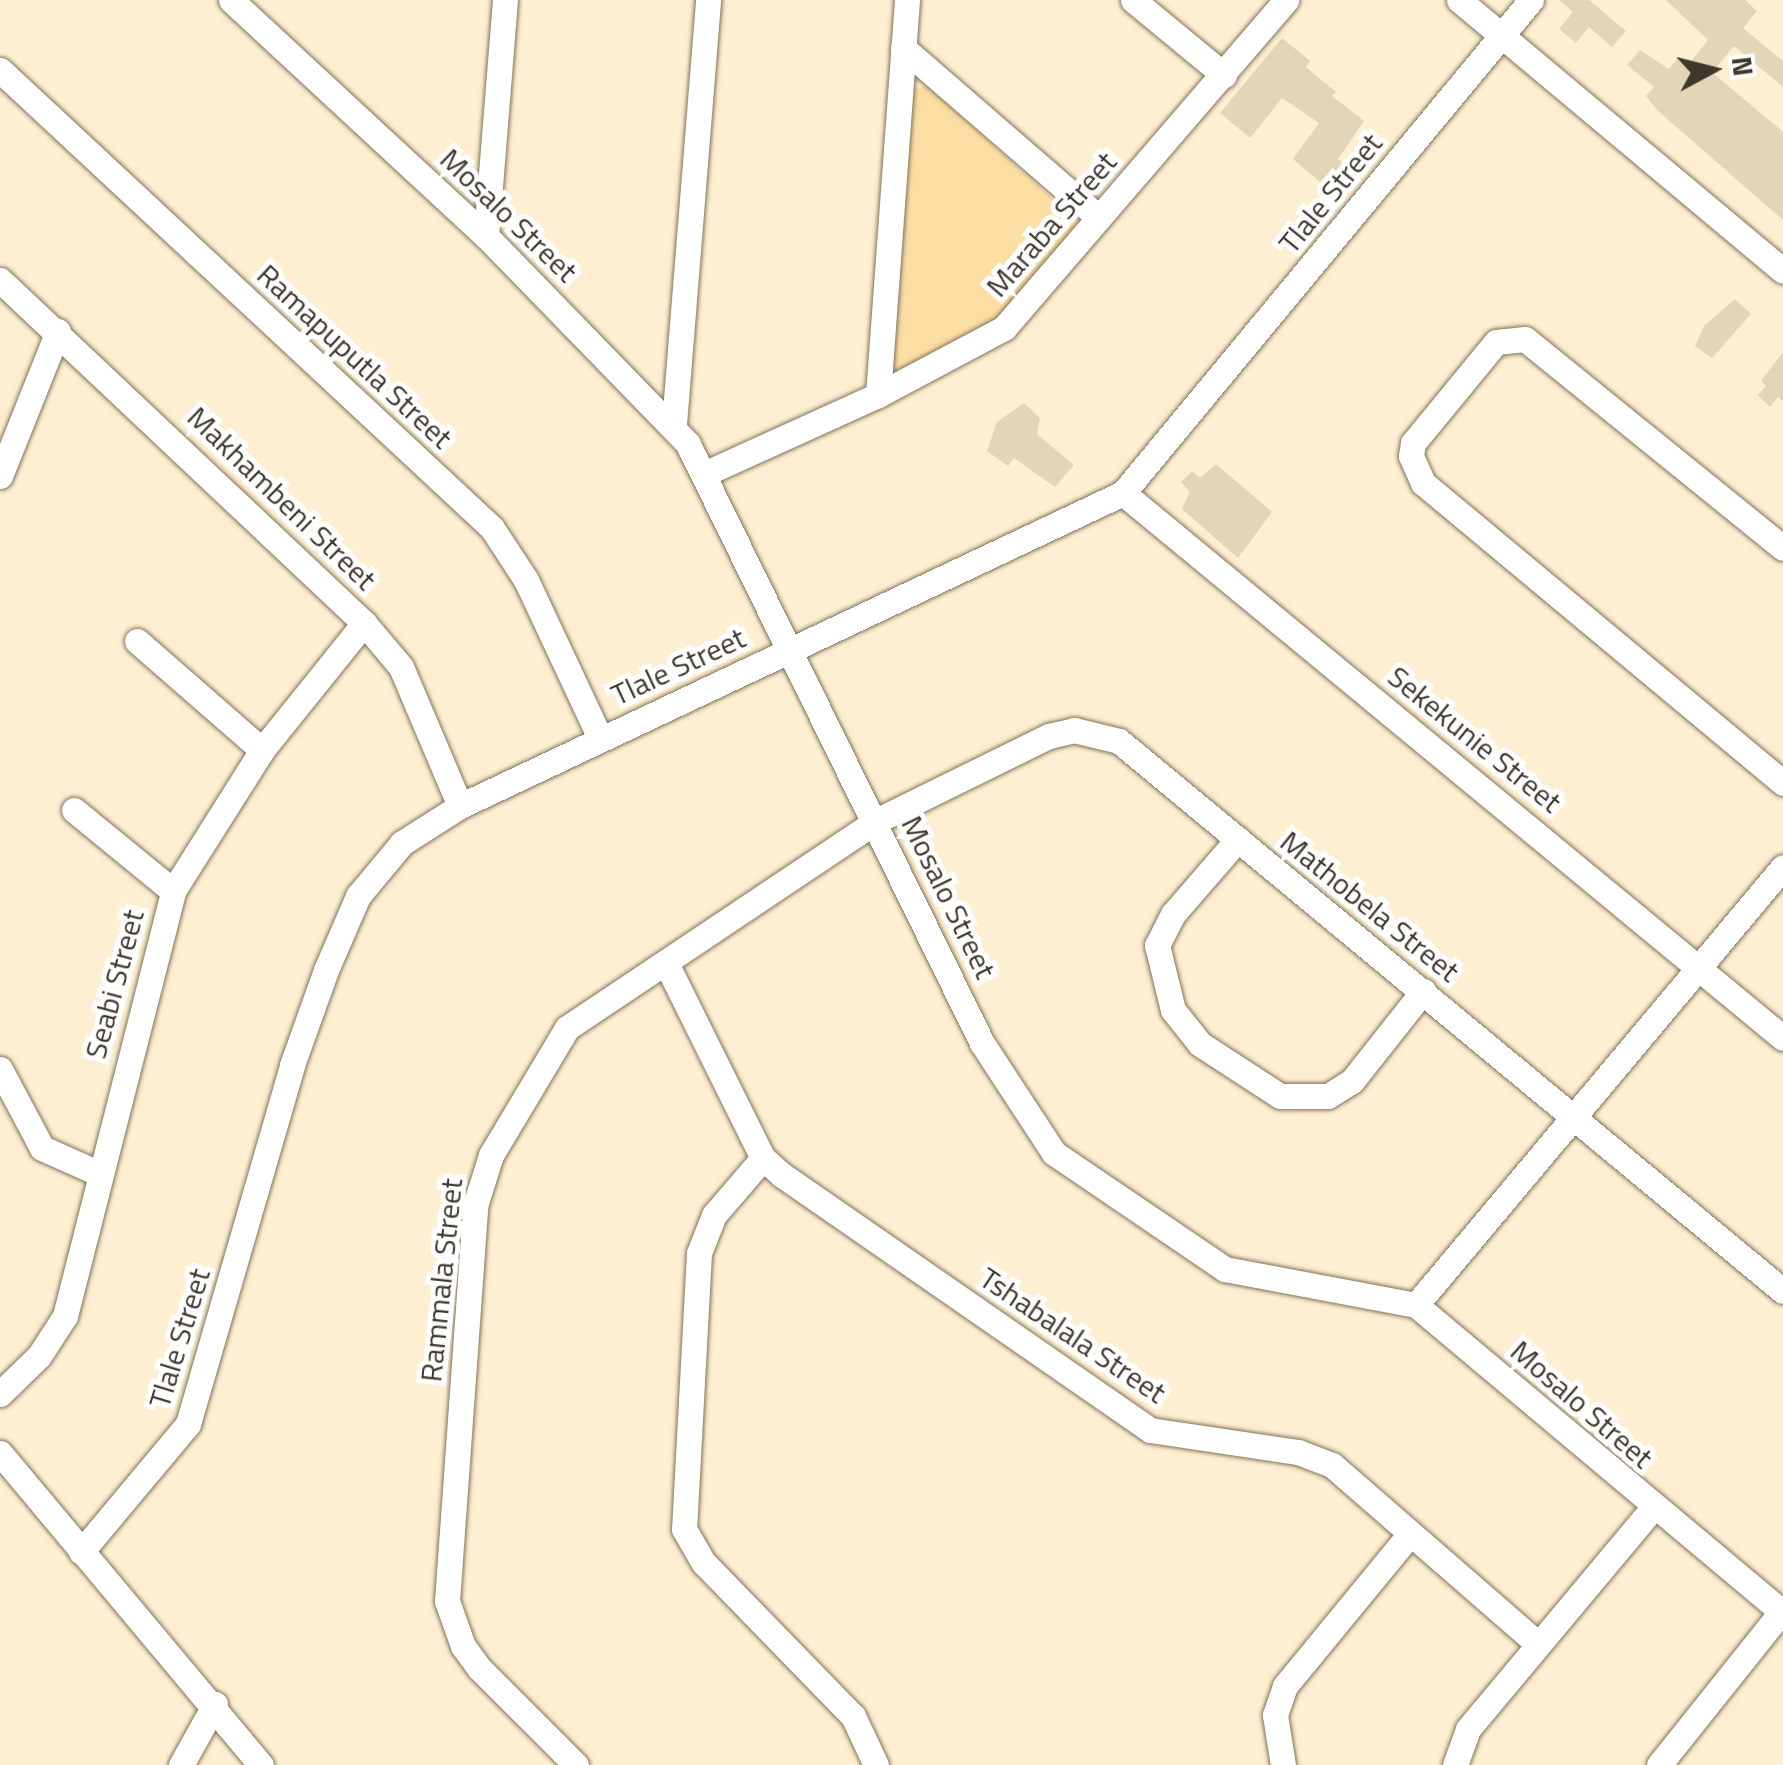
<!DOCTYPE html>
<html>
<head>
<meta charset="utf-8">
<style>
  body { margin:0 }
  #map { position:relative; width:1783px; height:1765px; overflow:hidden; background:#feefd2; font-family:"Titillium Web",sans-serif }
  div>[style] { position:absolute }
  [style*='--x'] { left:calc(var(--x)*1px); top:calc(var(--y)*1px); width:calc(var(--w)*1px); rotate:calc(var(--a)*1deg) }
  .green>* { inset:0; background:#fbdea3 }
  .building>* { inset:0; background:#e3d5b8 }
  .roads { filter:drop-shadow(0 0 2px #807358) drop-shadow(0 0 2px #807358) }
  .minor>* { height:25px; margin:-12.5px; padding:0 12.5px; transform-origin:12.5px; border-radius:12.5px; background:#fff }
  span { translate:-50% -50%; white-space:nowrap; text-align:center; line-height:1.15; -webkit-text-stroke:10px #fff; paint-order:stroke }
  .street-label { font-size:30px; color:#3d372c }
  .north { position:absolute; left:1663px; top:20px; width:100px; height:100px; -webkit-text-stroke:8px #fff; paint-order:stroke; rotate:83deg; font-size:28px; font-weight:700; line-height:40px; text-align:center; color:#3d372c }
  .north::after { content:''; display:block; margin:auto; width:35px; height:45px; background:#3d372c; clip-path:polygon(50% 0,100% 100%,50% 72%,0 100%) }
</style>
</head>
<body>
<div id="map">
  <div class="green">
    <div style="clip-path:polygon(928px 86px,1079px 223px,986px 333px,892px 372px,911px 89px)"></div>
  </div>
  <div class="building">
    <div style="clip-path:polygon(1559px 0,1589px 0,1626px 31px,1612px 47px,1589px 27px,1576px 43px,1559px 29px,1573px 12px)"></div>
    <div style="clip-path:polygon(1666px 0,1745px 0,1757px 11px,1743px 28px,1783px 61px,1783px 87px,1734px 46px,1712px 72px,1783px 132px,1783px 220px,1657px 110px,1646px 96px,1654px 87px,1627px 65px,1640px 50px,1669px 69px,1679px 57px,1688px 65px,1708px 40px)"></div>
    <div style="clip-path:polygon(1282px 38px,1310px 61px,1306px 67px,1336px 92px,1332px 96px,1364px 121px,1338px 159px,1346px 166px,1328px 189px,1293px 159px,1319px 123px,1282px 98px,1250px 138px,1220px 113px)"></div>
    <div style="clip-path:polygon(1735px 299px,1751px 314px,1712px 358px,1695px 346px,1704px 326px)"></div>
    <div style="clip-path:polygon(1783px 352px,1783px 401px,1778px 397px,1770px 407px,1758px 395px,1766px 386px,1761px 381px)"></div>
    <div style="clip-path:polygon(1024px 403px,1040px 418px,1037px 434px,1074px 465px,1055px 487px,1014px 458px,1008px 466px,987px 451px,997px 422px)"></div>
    <div style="clip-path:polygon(1216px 464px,1272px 512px,1238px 558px,1182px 509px,1190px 492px,1181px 482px,1192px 471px,1200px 478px)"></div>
  </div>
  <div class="roads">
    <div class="minor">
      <div style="--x:231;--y:0;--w:347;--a:42.8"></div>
      <div style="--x:486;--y:236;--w:290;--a:45.8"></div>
      <div style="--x:688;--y:444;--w:667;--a:63.86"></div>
      <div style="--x:982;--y:1043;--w:131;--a:56.8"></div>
      <div style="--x:1054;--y:1153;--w:207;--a:34.2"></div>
      <div style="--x:1225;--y:1269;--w:194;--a:10.7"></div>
      <div style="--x:1416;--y:1305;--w:479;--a:40"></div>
      <div style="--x:1133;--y:0;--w:118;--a:39.5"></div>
      <div style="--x:1459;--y:0;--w:422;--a:39.9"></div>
      <div style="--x:903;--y:48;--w:259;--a:40.9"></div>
      <div style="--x:0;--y:70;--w:672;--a:42.95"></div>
      <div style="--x:492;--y:528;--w:62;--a:56.8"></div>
      <div style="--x:526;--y:580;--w:174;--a:64.9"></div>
      <div style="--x:486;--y:236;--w:237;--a:-85.4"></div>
      <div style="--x:0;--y:280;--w:500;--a:43.3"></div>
      <div style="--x:364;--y:623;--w:57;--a:49.9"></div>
      <div style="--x:401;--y:667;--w:151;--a:67"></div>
      <div style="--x:878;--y:395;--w:396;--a:-85.8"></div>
      <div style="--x:674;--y:424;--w:425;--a:-85.4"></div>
      <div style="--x:704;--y:474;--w:191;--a:-24.4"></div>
      <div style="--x:878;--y:395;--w:143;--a:-28"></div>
      <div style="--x:1004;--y:328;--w:433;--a:-49.3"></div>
      <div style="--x:0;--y:476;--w:156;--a:-68.2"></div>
      <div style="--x:1123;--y:493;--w:856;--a:39.55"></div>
      <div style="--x:1783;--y:548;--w:332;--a:-141"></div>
      <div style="--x:1525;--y:339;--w:29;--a:174"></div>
      <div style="--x:1496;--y:342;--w:131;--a:129.4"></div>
      <div style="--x:1413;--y:443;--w:13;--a:99"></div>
      <div style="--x:1411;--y:456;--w:30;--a:66"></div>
      <div style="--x:1423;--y:483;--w:469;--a:39.8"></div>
      <div style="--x:137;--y:641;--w:166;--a:41.1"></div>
      <div style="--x:74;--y:810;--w:128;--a:39.3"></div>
      <div style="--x:1238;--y:839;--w:99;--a:130.9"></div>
      <div style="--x:1173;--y:914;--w:35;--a:117"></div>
      <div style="--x:1157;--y:945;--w:67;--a:76.2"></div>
      <div style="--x:1173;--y:1010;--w:43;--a:51.5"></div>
      <div style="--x:1200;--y:1044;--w:95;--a:33"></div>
      <div style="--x:1280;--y:1096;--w:48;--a:0"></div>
      <div style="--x:1328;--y:1096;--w:28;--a:-32"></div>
      <div style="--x:1352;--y:1081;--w:115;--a:-51.7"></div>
      <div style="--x:666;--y:963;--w:218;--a:63.6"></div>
      <div style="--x:763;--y:1158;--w:25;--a:42"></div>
      <div style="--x:782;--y:1175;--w:448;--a:34.7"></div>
      <div style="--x:1150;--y:1430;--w:150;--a:8.5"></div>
      <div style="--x:1298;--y:1452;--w:36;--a:21"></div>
      <div style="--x:1332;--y:1465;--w:271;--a:41"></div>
      <div style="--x:0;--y:1069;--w:89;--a:62"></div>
      <div style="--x:42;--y:1148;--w:61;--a:24.1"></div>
      <div style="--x:763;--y:1158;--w:75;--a:130.7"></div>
      <div style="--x:714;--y:1215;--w:41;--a:111.5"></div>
      <div style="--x:699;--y:1253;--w:276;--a:93.1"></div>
      <div style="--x:684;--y:1529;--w:39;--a:60"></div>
      <div style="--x:704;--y:1563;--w:214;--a:45.8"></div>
      <div style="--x:853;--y:1716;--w:54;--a:64.9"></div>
      <div style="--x:1416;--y:1305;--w:571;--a:-50.04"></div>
      <div style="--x:0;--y:1394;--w:54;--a:-44.3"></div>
      <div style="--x:39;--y:1356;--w:48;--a:-57"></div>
      <div style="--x:65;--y:1316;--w:439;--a:-75.7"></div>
      <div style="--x:173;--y:891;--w:167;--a:-57.7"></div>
      <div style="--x:262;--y:750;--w:163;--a:-51.2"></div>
      <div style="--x:0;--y:1453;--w:407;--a:50.1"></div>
      <div style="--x:81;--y:1552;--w:167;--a:-50.1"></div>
      <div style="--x:188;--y:1424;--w:374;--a:-73.8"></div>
      <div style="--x:292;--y:1065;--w:101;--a:-70.3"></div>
      <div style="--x:326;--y:970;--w:81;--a:-66.6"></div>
      <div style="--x:358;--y:896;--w:69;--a:-50.3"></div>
      <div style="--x:402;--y:843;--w:69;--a:-32.5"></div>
      <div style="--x:460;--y:806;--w:733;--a:-25.27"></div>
      <div style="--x:1123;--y:493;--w:640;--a:-50.39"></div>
      <div style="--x:181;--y:1765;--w:70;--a:-60.9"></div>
      <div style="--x:576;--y:1765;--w:137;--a:-135"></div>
      <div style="--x:479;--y:1668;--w:27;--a:-126"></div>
      <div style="--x:463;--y:1646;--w:48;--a:-109.6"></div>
      <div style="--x:447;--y:1601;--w:396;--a:-85.9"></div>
      <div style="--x:475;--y:1206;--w:53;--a:-72.6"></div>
      <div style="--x:491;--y:1155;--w:148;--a:-59.1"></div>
      <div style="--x:567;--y:1028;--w:372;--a:-33.8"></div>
      <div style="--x:876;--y:821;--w:193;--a:-26.2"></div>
      <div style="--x:1049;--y:736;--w:26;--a:-13"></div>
      <div style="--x:1074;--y:730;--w:46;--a:13.7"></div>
      <div style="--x:1119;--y:741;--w:862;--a:39.64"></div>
      <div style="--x:1283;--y:1765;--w:51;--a:-99.1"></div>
      <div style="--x:1275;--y:1715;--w:31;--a:-71"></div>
      <div style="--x:1285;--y:1686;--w:197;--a:-50.6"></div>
      <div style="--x:1455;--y:1765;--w:38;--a:-70"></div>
      <div style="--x:1468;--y:1729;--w:287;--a:-50.1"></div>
      <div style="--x:1659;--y:1765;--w:196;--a:-51.4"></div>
    </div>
  </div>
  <div class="street-label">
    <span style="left:1330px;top:193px;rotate:-51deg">Tlale Street</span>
    <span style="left:509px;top:215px;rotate:44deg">Mosalo Street</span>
    <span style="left:1051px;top:224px;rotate:-49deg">Maraba Street</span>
    <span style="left:355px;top:356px;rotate:43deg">Ramapuputla Street</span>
    <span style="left:282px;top:498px;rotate:44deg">Makhambeni Street</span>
    <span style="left:678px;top:666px;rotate:-25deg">Tlale Street</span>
    <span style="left:1475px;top:739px;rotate:39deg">Sekekunie Street</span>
    <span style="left:949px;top:897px;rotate:64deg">Mosalo Street</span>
    <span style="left:1370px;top:906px;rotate:39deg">Mathobela Street</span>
    <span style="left:114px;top:984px;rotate:-75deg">Seabi Street</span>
    <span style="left:441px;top:1280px;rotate:-84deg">Rammala Street</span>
    <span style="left:1073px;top:1335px;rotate:34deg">Tshabalala Street</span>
    <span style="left:179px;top:1338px;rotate:-73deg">Tlale Street</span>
    <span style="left:1582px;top:1404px;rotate:41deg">Mosalo Street</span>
  </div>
  <div class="north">N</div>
</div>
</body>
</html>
